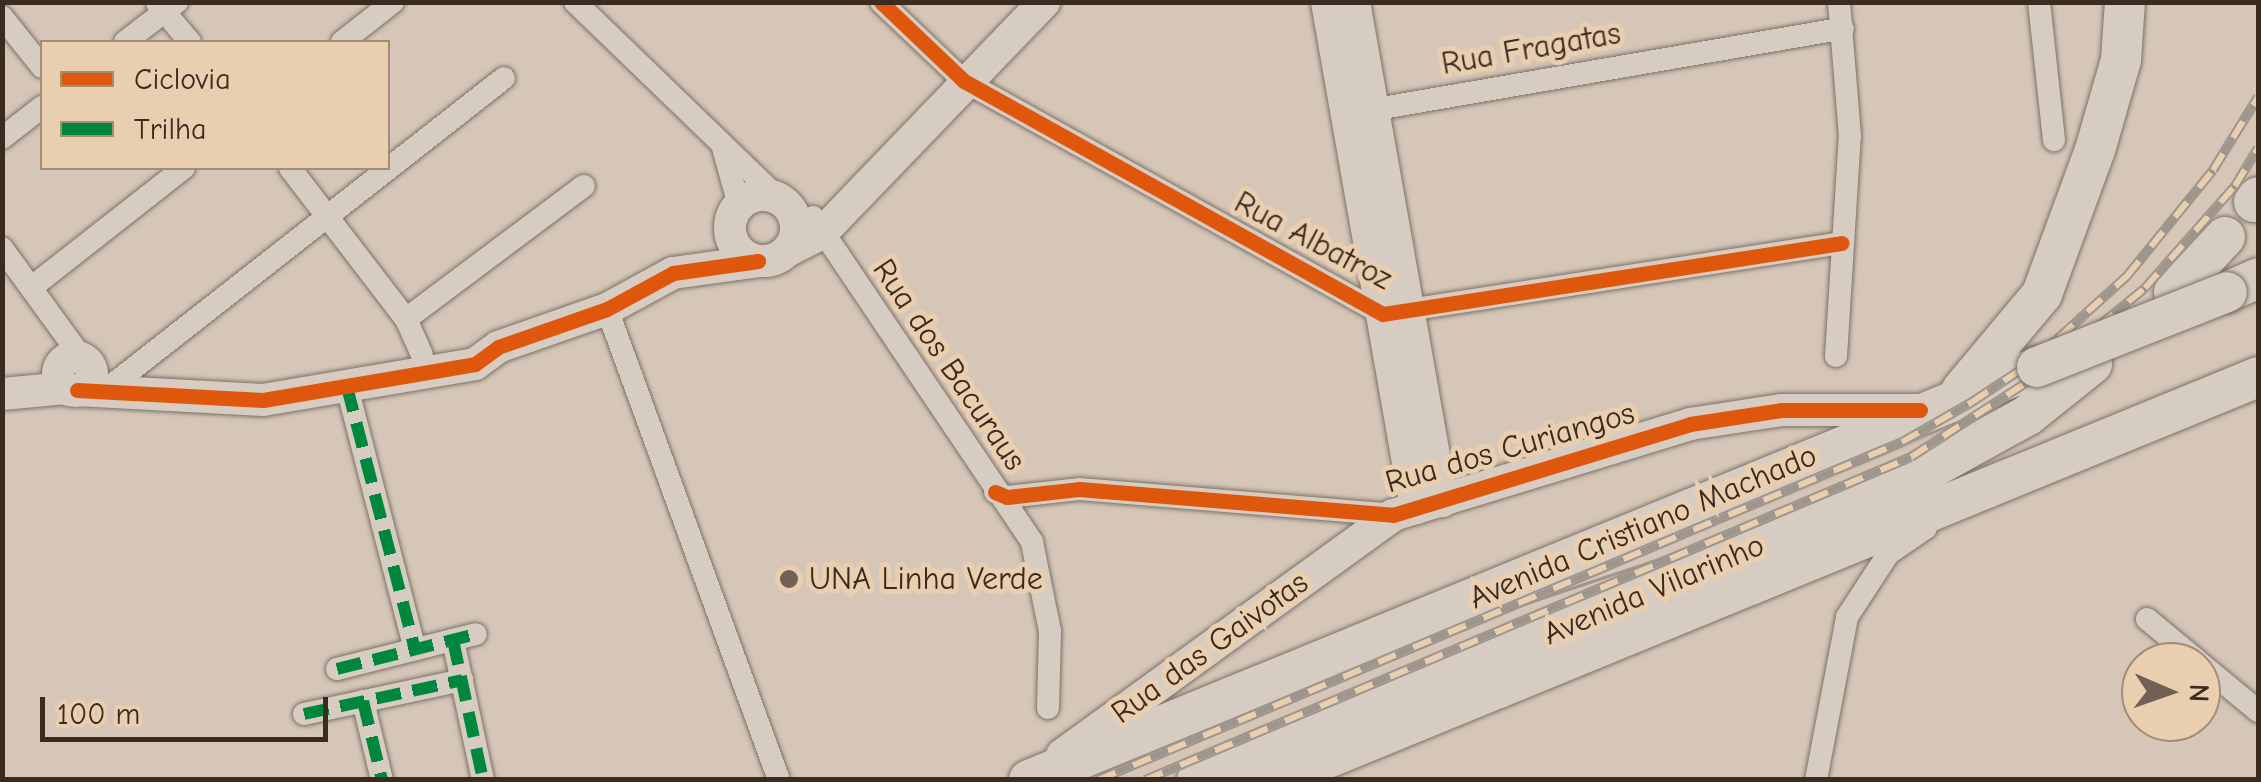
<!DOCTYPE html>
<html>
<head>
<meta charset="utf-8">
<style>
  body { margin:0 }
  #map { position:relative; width:2261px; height:782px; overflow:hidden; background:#d5c6b7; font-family:"Comic Neue",sans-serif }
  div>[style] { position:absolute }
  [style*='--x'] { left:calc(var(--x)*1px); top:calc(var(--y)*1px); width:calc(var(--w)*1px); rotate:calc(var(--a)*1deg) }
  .roads { filter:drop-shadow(0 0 2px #7b7168) drop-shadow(0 0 2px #7b7168) }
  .street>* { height:22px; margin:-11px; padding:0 11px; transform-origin:11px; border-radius:11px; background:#d6ccc1 }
  .secondary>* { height:32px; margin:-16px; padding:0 16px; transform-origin:16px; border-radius:16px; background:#d6ccc1 }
  .secondary>.ring { margin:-16px; padding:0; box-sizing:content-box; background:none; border:32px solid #d6ccc1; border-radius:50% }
  .highway>* { height:40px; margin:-20px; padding:0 20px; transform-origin:20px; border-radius:20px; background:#d6ccc1 }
  .tram>* { height:2.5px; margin:-1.25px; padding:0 1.25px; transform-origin:1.25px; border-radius:1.25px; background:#9e958c }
  .rail>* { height:10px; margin-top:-5px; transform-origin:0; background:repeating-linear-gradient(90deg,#e9ceb0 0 19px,#9e958c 0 38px); box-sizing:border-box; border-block:2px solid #9e958c }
  .bridges { filter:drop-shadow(0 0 2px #7b7168) drop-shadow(0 0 2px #7b7168) }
  .highway-bridge>* { height:40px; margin:-20px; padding:0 20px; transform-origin:20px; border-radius:20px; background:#d6ccc1 }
  .quiet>* { height:12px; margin-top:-6px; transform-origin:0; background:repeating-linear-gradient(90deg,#00873e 0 25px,transparent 0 37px) }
  .cycleway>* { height:15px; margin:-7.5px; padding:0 7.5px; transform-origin:7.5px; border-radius:7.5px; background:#df570d }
  .dots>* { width:28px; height:28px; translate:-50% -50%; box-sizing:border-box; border:5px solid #e9ceb0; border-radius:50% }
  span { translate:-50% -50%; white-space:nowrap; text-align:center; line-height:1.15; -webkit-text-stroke:10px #e9ceb0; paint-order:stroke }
  .street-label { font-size:32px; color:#3b2a1e }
  .poi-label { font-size:32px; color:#3b2a1e }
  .left { translate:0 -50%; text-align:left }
  .frame { position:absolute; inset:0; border:5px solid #3b2a1e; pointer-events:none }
  .legend { position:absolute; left:40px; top:40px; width:350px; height:130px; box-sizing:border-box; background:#e9ceb0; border:2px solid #a38c76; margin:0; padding:12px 18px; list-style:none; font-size:30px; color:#3b2a1e }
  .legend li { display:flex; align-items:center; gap:20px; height:50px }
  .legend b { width:50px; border:2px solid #a38c76 }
  .north { position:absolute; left:2121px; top:642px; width:100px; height:100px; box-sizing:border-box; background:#e9ceb0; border:2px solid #a38c76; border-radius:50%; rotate:92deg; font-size:28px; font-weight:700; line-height:40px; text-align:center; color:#3b2a1e }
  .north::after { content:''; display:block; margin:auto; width:35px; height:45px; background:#716154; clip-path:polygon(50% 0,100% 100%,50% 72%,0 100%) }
  .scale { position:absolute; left:40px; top:697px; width:288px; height:45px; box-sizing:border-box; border:5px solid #3b2a1e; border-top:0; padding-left:12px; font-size:30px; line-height:35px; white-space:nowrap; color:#3b2a1e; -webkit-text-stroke:8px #e9ceb0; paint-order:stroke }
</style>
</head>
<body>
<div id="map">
  <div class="roads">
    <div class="street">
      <div style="--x:575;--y:2;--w:282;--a:44"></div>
      <div style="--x:881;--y:2;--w:115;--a:43.6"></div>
      <div style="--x:964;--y:81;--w:479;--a:29.1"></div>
      <div style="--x:1383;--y:314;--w:464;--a:-8.8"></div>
      <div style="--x:2039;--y:2;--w:139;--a:83.8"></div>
      <div style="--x:157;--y:3;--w:51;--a:49.8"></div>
      <div style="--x:2;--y:17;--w:64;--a:51.3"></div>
      <div style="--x:125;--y:42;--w:66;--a:-37.6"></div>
      <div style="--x:342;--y:42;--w:65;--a:-38.1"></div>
      <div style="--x:1359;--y:112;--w:491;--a:-9.8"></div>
      <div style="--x:2;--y:138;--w:51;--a:-37.8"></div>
      <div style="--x:722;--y:144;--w:56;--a:74.5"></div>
      <div style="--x:737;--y:198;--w:14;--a:102"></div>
      <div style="--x:290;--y:168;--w:190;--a:52.5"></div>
      <div style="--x:406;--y:319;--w:39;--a:66"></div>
      <div style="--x:813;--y:217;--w:392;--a:56"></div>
      <div style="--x:1032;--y:542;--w:91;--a:78.6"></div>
      <div style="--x:1050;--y:631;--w:77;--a:91.5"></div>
      <div style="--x:2;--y:248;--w:136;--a:54"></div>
      <div style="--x:32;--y:287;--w:193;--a:-38.1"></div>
      <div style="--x:607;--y:309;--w:501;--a:69.94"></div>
      <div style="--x:406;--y:319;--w:222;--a:-36.8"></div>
      <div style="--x:1836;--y:356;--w:220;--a:-86.4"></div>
      <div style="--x:1850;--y:136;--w:134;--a:-94.7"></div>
      <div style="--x:347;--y:387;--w:271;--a:75.5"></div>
      <div style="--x:107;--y:389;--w:504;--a:-38.07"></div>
      <div style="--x:995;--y:492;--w:13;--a:23"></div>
      <div style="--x:1007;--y:497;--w:72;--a:-6.3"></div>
      <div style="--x:1079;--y:489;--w:315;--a:4.7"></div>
      <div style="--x:2147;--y:619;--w:67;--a:39.6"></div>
      <div style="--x:453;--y:640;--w:143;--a:77.9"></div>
      <div style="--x:2201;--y:664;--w:74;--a:39.5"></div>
      <div style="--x:337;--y:669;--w:143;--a:-14.1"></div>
      <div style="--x:363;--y:701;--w:81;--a:76.5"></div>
      <div style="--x:304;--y:714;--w:162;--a:-12.1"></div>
      <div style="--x:1816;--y:780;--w:166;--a:-79.2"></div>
      <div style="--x:1847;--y:617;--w:75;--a:-56.9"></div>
      <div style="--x:1888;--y:554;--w:46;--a:-34.4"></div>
    </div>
    <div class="secondary">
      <div style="--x:1327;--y:2;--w:514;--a:80.02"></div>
      <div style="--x:1354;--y:2;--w:507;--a:80"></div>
      <div class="ring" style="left:730px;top:195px;width:34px;height:34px"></div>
      <div style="--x:787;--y:251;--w:38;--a:-27"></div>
      <div style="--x:821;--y:234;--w:322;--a:-46.1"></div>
      <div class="ring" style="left:58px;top:357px;width:2px;height:2px"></div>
      <div style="--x:77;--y:390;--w:186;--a:3.1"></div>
      <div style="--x:263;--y:400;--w:215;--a:-9.6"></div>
      <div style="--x:475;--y:364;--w:29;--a:-36"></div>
      <div style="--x:498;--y:347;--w:115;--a:-19.2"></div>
      <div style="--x:607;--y:309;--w:75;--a:-28.6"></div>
      <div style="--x:673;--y:273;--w:86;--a:-8"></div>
      <div style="--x:2;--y:394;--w:65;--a:-5.3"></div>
      <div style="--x:1062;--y:755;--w:409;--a:-35.9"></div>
      <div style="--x:1393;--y:515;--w:311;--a:-17"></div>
      <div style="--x:1690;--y:424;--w:92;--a:-8.7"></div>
      <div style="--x:1781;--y:410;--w:139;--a:0"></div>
    </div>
    <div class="highway">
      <div style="--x:2254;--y:202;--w:6;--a:-51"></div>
      <div style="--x:2174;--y:292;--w:75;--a:-47.2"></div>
      <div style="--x:2227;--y:292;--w:34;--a:-24"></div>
      <div style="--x:1961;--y:391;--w:126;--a:-50.1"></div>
      <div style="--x:2042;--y:294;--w:153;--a:-69.8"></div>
      <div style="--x:2095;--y:150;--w:94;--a:-73.9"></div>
      <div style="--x:2121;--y:60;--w:58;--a:-86.1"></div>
      <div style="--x:1029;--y:780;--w:1089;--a:-22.28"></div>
      <div style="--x:1197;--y:780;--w:778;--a:-22.84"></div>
      <div style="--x:1914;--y:478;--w:130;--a:-28.9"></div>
      <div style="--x:2028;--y:415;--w:82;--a:-38.6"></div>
      <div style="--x:1274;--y:780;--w:1063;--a:-22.27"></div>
    </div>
  </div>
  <div class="tram">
    <div style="--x:1509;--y:609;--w:186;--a:-18.5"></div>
  </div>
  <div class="rail">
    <div style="--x:1098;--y:780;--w:872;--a:-22.8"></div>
    <div style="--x:1902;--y:442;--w:81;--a:-29.7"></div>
    <div style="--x:1972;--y:402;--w:71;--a:-33.5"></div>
    <div style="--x:2031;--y:363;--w:130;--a:-42.2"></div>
    <div style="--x:2127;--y:276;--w:136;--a:-50.9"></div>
    <div style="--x:2213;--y:170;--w:86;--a:-58.3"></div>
    <div style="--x:1145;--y:780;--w:831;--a:-22.86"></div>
    <div style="--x:1911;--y:457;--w:153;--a:-32.8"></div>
    <div style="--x:2040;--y:374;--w:136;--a:-39.3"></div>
    <div style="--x:2145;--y:288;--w:136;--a:-48.6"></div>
    <div style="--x:2235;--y:186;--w:44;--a:-58.8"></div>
  </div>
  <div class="bridges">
    <div class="highway-bridge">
      <div style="--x:2037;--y:367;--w:204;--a:-21.5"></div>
    </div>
  </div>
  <div class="quiet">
    <div style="--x:347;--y:387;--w:271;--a:75.5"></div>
    <div style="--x:453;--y:640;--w:143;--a:77.9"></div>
    <div style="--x:337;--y:669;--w:143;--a:-14.1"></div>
    <div style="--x:363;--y:701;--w:81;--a:76.5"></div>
    <div style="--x:304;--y:714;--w:162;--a:-12.1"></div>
  </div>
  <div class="cycleway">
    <div style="--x:881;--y:2;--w:115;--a:43.6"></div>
    <div style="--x:964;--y:81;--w:479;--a:29.1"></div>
    <div style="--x:1383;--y:314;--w:464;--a:-8.8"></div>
    <div style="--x:77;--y:390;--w:186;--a:3.1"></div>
    <div style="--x:263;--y:400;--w:215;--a:-9.6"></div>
    <div style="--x:475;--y:364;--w:29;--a:-36"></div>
    <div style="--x:498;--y:347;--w:115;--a:-19.2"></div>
    <div style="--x:607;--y:309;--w:75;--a:-28.6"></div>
    <div style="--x:673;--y:273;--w:86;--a:-8"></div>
    <div style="--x:995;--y:492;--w:13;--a:23"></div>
    <div style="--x:1007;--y:497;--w:72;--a:-6.3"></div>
    <div style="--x:1079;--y:489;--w:315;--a:4.7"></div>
    <div style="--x:1393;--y:515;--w:311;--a:-17"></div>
    <div style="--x:1690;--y:424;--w:92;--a:-8.7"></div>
    <div style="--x:1781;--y:410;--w:139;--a:0"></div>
  </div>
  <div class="dots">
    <div style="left:789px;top:579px;background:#716154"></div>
  </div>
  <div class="street-label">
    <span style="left:1531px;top:49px;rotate:-10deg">Rua Fragatas</span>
    <span style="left:1313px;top:241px;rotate:28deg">Rua Albatroz</span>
    <span style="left:949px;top:365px;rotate:56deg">Rua dos Bacuraus</span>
    <span style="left:1510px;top:448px;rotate:-16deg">Rua dos Curiangos</span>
    <span style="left:1643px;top:527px;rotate:-23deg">Avenida Cristiano Machado</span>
    <span style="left:1654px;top:590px;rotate:-23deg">Avenida Vilarinho</span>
    <span style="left:1210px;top:648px;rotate:-36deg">Rua das Gaivotas</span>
  </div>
  <div class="poi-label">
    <span class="left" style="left:809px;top:579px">UNA Linha Verde</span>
  </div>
  <div class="frame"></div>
  <ul class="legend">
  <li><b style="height:12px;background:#df570d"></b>Ciclovia</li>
  <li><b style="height:12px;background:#00873e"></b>Trilha</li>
  </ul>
  <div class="north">N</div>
  <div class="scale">100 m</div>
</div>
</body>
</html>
